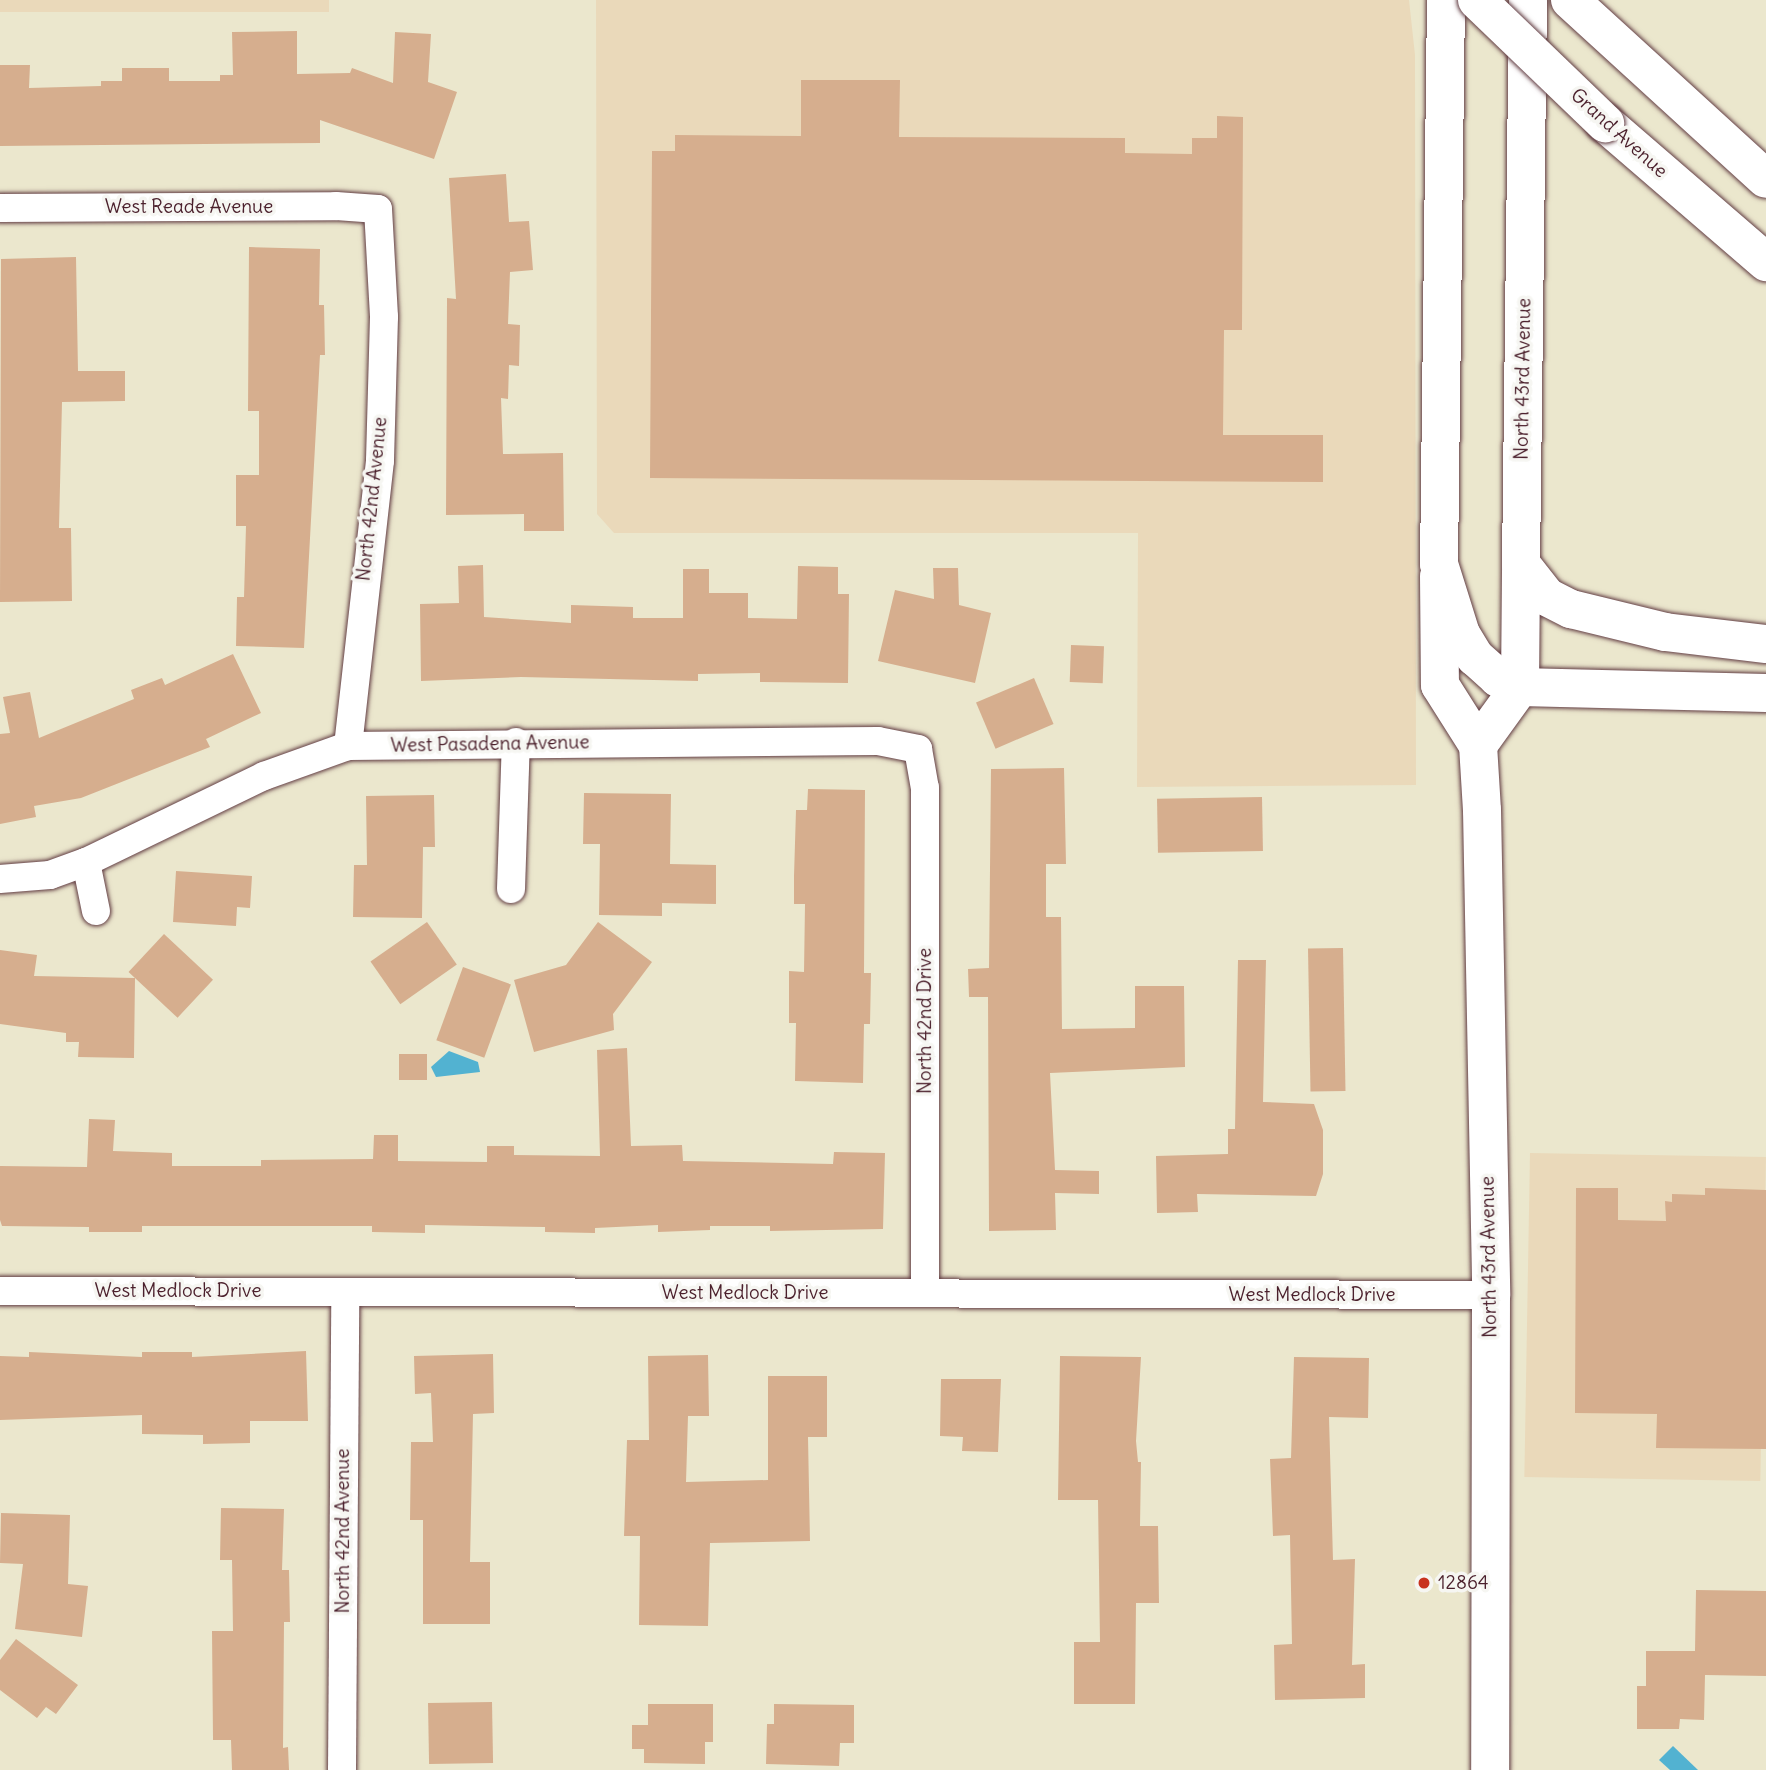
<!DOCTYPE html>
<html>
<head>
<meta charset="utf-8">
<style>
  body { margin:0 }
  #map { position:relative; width:1766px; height:1770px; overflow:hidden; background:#ebe7cd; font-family:Delius,sans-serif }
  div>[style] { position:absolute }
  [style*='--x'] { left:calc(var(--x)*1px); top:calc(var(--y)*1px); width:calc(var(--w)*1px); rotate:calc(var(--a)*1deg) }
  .built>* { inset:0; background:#ead9ba; transform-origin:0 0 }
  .water>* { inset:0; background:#52b2d1 }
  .building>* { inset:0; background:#d6ae8e; transform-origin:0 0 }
  .roads { filter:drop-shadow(0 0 2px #623d43) drop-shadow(0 0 2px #623d43) }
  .minor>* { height:28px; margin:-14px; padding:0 14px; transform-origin:14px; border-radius:14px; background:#fff }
  .secondary>* { height:38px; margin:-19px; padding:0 19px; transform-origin:19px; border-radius:19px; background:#fff }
  .primary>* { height:38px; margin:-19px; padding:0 19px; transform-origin:19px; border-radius:19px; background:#fff }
  .trunk>* { height:38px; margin:-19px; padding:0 19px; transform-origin:19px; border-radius:19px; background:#fff }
  .bridges { filter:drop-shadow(0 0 2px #623d43) drop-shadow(0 0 2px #623d43) }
  .trunk-bridge>* { height:38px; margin:-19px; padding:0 19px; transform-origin:19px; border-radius:19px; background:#fff }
  .dots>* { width:19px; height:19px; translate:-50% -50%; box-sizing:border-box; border:4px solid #f6f6f2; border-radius:50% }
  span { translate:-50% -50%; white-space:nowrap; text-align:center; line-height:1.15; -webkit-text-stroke:7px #f6f6f2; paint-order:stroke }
  .street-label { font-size:19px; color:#4a1f2b }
  .poi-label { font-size:19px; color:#4a1f2b }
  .left { translate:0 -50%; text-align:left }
</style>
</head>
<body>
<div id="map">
  <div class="built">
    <div style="left:0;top:0;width:329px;height:12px"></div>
    <div style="clip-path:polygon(596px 0,1409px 0,1415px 55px,1416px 785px,1137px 787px,1138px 533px,614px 533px,597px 514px)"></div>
    <div style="left:1530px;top:1153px;width:236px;height:324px;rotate:1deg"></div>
  </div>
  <div class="water">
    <div style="clip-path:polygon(449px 1051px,478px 1062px,480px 1072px,436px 1077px,431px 1067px)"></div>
    <div style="clip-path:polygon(1673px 1746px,1698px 1770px,1670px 1770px,1659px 1760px)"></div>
  </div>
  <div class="building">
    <div style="clip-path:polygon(297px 31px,297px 74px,350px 73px,352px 68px,393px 83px,395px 32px,431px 34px,428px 82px,457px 92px,434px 159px,320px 120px,320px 143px,0 146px,0 65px,30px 65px,29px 88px,101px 86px,101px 81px,122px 81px,122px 68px,169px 68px,169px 81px,220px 81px,220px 75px,233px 75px,232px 32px)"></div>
    <div style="clip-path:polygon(801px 80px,900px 80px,899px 137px,1125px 138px,1125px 153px,1192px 154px,1192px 138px,1217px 138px,1217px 116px,1243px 117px,1242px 330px,1224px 330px,1223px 435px,1323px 435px,1323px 482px,650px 478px,652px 151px,675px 151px,675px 135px,801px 136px)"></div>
    <div style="clip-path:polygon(506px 174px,509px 222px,529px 221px,533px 270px,510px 272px,508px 324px,520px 325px,519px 366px,509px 365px,508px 399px,501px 398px,503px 454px,563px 453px,564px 531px,524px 531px,524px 514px,446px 515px,447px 298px,456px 299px,449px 178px)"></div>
    <div style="clip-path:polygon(249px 247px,320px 249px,319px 305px,324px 305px,325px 355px,320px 355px,304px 648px,236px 646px,237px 597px,244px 597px,246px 526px,236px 526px,236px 475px,259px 475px,259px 411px,248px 411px)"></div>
    <div style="clip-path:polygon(76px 257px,78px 371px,125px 371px,125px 401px,62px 402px,59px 528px,71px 528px,72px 601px,0 602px,1px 259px)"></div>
    <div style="clip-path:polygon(483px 565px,484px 617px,571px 623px,571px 605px,633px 607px,633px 618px,683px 618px,683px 569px,709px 569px,709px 593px,748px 593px,748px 618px,797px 619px,798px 566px,838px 567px,838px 594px,849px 594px,848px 683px,760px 682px,760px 673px,698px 674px,698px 681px,521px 677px,421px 681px,420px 604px,459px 603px,458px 566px)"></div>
    <div style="clip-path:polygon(933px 568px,958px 568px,959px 605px,991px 613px,975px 683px,878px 661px,895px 590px,934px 599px)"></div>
    <div style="left:1071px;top:645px;width:33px;height:37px;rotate:2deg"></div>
    <div style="clip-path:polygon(233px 654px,261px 713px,206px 739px,210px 747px,81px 798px,34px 806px,36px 817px,0 824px,0 734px,10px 733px,3px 697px,30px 692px,39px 738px,134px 699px,131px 690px,162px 678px,165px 685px)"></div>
    <div style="left:1034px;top:678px;width:50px;height:63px;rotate:67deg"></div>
    <div style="clip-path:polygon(1064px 768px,1066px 864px,1046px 864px,1046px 917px,1061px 917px,1062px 1029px,1135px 1028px,1135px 986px,1184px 986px,1185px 1067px,1050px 1073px,1055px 1170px,1099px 1171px,1099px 1194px,1055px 1193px,1056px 1230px,989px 1231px,988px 997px,969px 997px,968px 969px,989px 968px,991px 769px)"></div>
    <div style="clip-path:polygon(808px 789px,865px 790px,864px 973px,871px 973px,870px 1024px,864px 1024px,863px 1083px,795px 1081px,796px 1023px,789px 1023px,789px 971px,804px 972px,805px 904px,794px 904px,794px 876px,796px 810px,807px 810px)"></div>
    <div style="clip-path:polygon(584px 793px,671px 794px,670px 864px,716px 865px,716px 904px,662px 903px,662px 916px,599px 915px,600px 844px,583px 844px)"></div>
    <div style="clip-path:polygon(434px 795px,435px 847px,423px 847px,422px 918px,353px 917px,354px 865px,367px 865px,366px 796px)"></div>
    <div style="left:1262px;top:797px;width:54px;height:105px;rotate:89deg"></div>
    <div style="clip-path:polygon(176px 871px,252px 876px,250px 908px,237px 907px,236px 926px,173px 922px)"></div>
    <div style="left:427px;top:922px;width:52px;height:69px;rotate:55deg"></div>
    <div style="clip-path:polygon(598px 922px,652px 962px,613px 1014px,614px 1030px,534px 1052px,514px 980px,566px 965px)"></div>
    <div style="left:164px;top:934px;width:67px;height:52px;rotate:43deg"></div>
    <div style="left:1343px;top:948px;width:143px;height:35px;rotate:89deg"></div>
    <div style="clip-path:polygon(0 950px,37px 955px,34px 976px,135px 978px,134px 1058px,78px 1057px,79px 1042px,66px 1042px,66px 1033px,0 1024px)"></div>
    <div style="clip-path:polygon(1238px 960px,1266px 960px,1263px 1102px,1314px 1104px,1323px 1130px,1323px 1174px,1316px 1196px,1197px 1194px,1198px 1212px,1157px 1213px,1156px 1156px,1228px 1154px,1228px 1129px,1235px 1129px)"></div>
    <div style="left:463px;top:967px;width:51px;height:78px;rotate:20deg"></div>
    <div style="clip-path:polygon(627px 1048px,631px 1146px,682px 1145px,683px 1161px,833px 1164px,834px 1152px,885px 1153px,883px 1229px,770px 1231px,770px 1226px,710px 1226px,710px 1230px,658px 1232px,658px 1225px,595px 1228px,595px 1233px,545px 1232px,545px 1227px,425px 1225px,425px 1233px,372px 1232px,372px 1226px,142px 1226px,142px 1232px,89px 1232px,89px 1227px,2px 1226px,0 1220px,0 1166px,87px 1167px,89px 1119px,115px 1120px,113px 1151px,172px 1153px,172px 1166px,261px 1166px,261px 1160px,373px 1159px,374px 1135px,398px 1135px,398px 1161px,487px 1162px,487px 1146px,514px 1146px,514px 1155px,600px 1156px,597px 1050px)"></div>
    <div style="left:399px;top:1054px;width:28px;height:26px"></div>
    <div style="clip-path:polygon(1576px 1188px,1618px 1188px,1618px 1220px,1666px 1221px,1665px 1201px,1672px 1202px,1672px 1194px,1705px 1195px,1705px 1188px,1766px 1190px,1766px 1449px,1656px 1448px,1657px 1414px,1575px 1413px)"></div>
    <div style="clip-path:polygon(306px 1351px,308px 1421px,250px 1421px,250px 1443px,203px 1444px,203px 1435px,142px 1434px,142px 1415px,0 1420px,0 1356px,29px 1357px,29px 1352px,142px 1357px,142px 1352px,192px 1352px,192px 1357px)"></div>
    <div style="clip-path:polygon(493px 1354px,494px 1413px,473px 1414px,470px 1562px,490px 1562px,490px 1624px,423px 1624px,423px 1520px,410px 1520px,411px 1442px,433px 1442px,431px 1393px,415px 1394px,414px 1356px)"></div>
    <div style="clip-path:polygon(708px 1355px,709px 1416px,688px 1416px,686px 1482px,768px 1480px,768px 1376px,827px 1376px,827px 1437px,808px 1437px,810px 1541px,710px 1543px,708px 1626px,639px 1625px,640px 1536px,624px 1536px,627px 1440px,649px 1440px,648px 1356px)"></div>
    <div style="clip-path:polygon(1060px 1356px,1141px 1357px,1136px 1441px,1138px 1462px,1141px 1462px,1140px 1526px,1158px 1526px,1159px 1603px,1136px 1603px,1135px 1704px,1074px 1704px,1074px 1642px,1100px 1642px,1098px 1500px,1058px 1500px)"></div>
    <div style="clip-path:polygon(1294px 1357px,1369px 1358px,1368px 1418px,1329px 1417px,1333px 1560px,1355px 1559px,1352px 1665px,1365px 1664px,1365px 1698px,1275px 1700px,1274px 1645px,1292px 1644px,1290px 1535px,1273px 1536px,1270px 1459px,1291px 1458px)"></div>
    <div style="clip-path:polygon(941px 1379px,1001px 1379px,998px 1452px,962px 1451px,963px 1437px,940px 1436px)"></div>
    <div style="clip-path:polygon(221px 1508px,284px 1509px,282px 1570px,289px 1570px,290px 1622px,284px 1622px,283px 1748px,288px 1747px,289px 1770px,232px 1770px,231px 1740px,213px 1740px,212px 1631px,233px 1631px,232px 1560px,220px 1560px)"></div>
    <div style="clip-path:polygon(1px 1513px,70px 1515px,68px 1584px,88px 1586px,82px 1637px,15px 1629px,23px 1564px,0 1563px)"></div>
    <div style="clip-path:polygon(1696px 1590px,1766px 1591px,1766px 1676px,1705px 1675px,1704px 1720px,1680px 1719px,1679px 1729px,1637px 1729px,1637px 1686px,1646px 1686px,1646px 1651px,1695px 1651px)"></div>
    <div style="clip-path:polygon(16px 1639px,78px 1685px,56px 1714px,46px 1707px,37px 1718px,0 1690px,0 1660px)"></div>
    <div style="left:492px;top:1702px;width:61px;height:64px;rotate:89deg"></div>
    <div style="clip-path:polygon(648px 1704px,713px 1704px,713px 1742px,705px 1742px,705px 1764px,644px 1763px,644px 1749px,632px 1749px,632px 1725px,648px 1725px)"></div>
    <div style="clip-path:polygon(774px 1704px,854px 1705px,854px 1743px,840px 1743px,839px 1766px,766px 1764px,767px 1724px,774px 1724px)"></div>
  </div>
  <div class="roads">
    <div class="minor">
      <div style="--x:0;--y:208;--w:336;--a:-0.3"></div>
      <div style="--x:336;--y:206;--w:42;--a:4.1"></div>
      <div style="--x:378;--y:209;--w:108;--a:86.8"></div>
      <div style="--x:384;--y:317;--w:144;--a:91.6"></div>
      <div style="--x:380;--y:461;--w:287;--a:96.4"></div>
      <div style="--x:86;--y:862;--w:50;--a:78.5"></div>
      <div style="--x:0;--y:879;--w:50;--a:-4.6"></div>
      <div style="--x:50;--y:875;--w:38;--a:-20"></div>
      <div style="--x:86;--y:862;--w:198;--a:-25.8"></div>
      <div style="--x:264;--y:776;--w:89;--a:-19.7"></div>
      <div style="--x:348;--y:746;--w:530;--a:-0.54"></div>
      <div style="--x:878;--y:741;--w:41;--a:11.3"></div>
      <div style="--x:918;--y:749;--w:40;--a:80"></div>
      <div style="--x:925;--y:788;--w:505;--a:90"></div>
      <div style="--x:511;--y:889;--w:147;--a:-88.1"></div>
      <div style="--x:0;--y:1291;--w:1491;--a:0.15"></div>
      <div style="--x:342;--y:1770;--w:478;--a:-89.6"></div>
    </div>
    <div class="secondary">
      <div style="--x:1439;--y:576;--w:109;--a:89.5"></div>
      <div style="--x:1440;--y:685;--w:71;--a:57.7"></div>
      <div style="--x:1478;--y:745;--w:65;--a:86.5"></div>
      <div style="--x:1482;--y:810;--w:485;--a:88.9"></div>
      <div style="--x:1491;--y:1295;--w:475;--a:90.1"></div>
      <div style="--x:1478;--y:745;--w:72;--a:-54.1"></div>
      <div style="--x:1520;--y:687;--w:123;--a:-89.5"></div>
    </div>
    <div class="primary">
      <div style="--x:1439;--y:564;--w:564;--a:-89.29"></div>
      <div style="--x:1521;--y:564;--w:564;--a:-89.29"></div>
    </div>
    <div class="trunk">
      <div style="--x:1570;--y:0;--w:265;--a:42.4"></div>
      <div style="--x:1605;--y:123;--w:213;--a:40.8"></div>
      <div style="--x:1439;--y:564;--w:73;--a:72.6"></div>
      <div style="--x:1461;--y:634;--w:27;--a:59"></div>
      <div style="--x:1475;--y:657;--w:31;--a:42"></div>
      <div style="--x:1498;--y:678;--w:24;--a:22"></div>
      <div style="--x:1520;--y:687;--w:246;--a:1.4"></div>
      <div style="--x:1521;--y:564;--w:42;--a:51.8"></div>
      <div style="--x:1547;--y:597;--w:27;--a:27"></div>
      <div style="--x:1571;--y:609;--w:97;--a:13.7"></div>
      <div style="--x:1665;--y:632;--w:102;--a:6.8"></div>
    </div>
  </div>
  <div class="bridges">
    <div class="trunk-bridge">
      <div style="--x:1477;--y:0;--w:178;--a:43.9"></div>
    </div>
  </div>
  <div class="dots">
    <div style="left:1424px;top:1583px;background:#c8321e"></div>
  </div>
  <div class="street-label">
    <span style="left:1619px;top:133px;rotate:42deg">Grand Avenue</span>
    <span style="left:189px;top:207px">West Reade Avenue</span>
    <span style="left:1523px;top:379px;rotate:-89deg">North 43rd Avenue</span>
    <span style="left:372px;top:499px;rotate:-84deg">North 42nd Avenue</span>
    <span style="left:490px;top:744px;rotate:-1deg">West Pasadena Avenue</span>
    <span style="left:925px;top:1021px;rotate:-90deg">North 42nd Drive</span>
    <span style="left:1489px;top:1257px;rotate:-91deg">North 43rd Avenue</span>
    <span style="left:178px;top:1291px">West Medlock Drive</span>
    <span style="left:745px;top:1293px">West Medlock Drive</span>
    <span style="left:1312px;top:1295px">West Medlock Drive</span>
    <span style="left:343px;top:1531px;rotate:-90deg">North 42nd Avenue</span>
  </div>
  <div class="poi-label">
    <span class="left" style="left:1438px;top:1583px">12864</span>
  </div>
</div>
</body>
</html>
